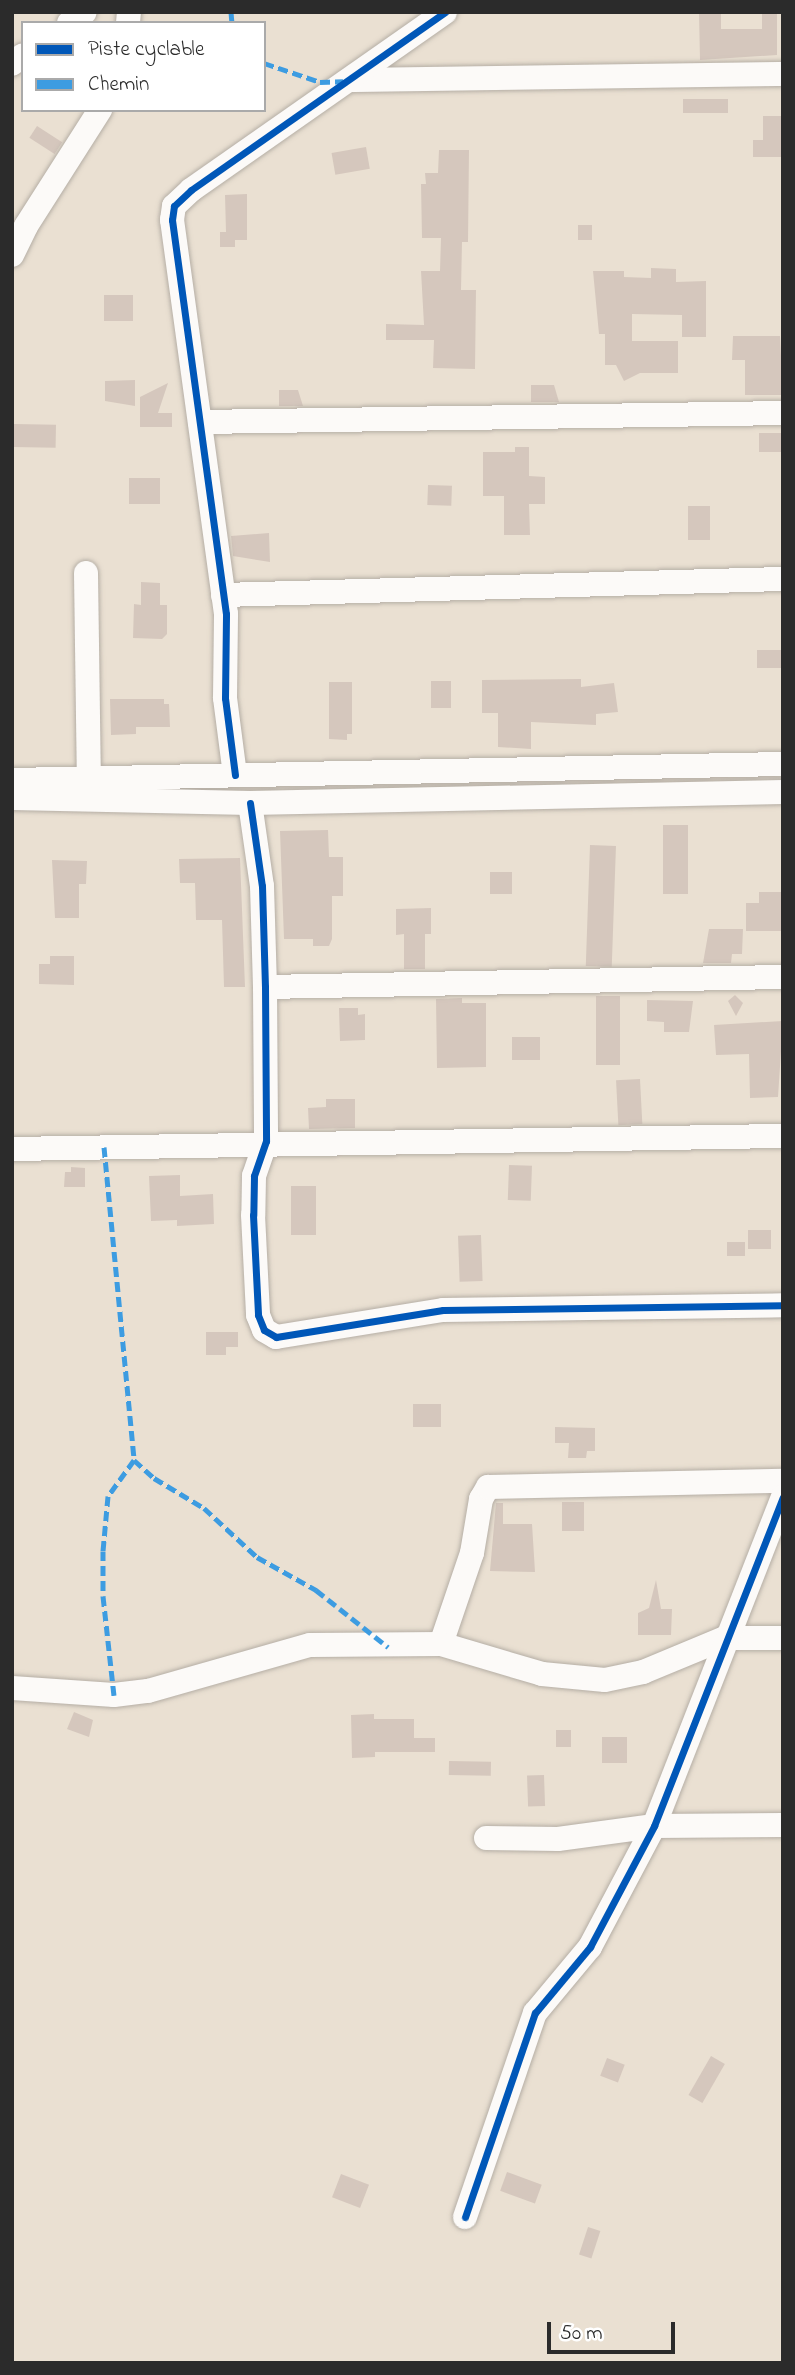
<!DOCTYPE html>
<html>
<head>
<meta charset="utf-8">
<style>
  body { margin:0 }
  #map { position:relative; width:795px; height:2375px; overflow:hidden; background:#eae0d2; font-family:"Indie Flower",sans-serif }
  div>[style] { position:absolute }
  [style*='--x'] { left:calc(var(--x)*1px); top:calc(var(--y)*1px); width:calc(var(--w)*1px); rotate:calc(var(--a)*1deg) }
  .building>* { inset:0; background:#d5c7bd; transform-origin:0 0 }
  .roads { filter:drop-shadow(0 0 2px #b5aea5) drop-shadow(0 0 2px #b5aea5) }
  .minor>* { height:24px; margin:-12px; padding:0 12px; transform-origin:12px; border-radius:12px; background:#fcfaf8 }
  .quiet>* { height:5px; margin-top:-2.5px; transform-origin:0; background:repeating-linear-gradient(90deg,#3d9ce1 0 10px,transparent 0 15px) }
  .cycleway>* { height:7px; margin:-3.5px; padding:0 3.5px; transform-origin:3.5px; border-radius:3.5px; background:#0057b8 }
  span { translate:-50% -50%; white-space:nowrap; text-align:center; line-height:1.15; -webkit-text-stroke:5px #fff; paint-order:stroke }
  .frame { position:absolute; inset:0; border:14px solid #2b2b2b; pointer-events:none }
  .legend { position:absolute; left:21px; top:21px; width:245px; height:91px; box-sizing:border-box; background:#fff; border:2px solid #aaa; margin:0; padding:9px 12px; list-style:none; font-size:21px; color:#2b2b2b }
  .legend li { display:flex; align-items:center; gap:14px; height:35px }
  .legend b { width:35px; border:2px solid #aaa }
  .scale { position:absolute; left:547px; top:2322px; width:128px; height:32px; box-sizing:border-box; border:4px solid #2b2b2b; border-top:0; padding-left:9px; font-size:21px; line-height:24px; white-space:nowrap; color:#2b2b2b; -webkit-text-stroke:5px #fff; paint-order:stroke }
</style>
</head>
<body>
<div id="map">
  <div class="building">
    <div style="clip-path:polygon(699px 12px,721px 12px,721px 29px,762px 29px,762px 12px,777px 12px,777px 55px,700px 60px)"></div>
    <div style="left:683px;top:99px;width:45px;height:14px"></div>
    <div style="clip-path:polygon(763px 116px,783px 116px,783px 157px,753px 157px,753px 140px,763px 140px)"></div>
    <div style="left:37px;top:126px;width:30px;height:14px;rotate:33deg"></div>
    <div style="left:366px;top:147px;width:22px;height:35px;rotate:80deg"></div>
    <div style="clip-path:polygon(439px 150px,469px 150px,468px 242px,462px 242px,461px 290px,476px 290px,475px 369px,433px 368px,434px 340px,386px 340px,386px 324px,424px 325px,421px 271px,440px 271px,441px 238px,422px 238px,421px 184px,426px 184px,425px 173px,438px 173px)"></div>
    <div style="clip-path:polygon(247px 194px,247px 240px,235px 240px,235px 247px,220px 247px,220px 232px,226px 232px,225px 195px)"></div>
    <div style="left:578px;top:225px;width:14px;height:15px"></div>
    <div style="clip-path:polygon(651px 268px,676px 269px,676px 282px,706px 281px,706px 337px,682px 337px,682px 315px,632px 314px,632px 341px,678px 341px,678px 373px,640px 373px,624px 381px,616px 365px,605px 365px,605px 334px,599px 334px,593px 271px,624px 271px,624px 277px,651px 278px)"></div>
    <div style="left:104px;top:295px;width:29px;height:26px"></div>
    <div style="clip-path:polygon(733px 336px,780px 336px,783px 395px,745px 395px,745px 360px,732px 360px)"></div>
    <div style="clip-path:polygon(135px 380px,135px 406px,105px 401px,105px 381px)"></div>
    <div style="clip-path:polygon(168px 383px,158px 413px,172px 413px,172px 427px,140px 427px,140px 397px)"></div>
    <div style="clip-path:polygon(531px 385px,554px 385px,559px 402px,531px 402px)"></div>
    <div style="clip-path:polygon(279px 390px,298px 390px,303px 406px,279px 406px)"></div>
    <div style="left:14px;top:424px;width:42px;height:23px;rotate:1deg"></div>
    <div style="left:759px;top:433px;width:24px;height:19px"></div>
    <div style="clip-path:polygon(515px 447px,529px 447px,529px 476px,545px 477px,545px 504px,529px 504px,530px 535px,504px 535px,504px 496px,483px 496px,483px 452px,515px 452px)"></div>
    <div style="left:129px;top:478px;width:31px;height:26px"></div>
    <div style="left:428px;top:485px;width:24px;height:20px;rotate:2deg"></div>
    <div style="left:688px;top:506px;width:22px;height:34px"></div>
    <div style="clip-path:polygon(269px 533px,270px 562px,233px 556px,231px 536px)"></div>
    <div style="clip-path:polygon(141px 582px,160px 583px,160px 605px,167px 605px,167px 634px,162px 639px,133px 638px,134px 604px,141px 605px)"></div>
    <div style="left:783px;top:650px;width:18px;height:26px;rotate:90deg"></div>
    <div style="clip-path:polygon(581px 679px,581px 687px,614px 683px,618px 712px,596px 714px,596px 725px,531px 722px,531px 749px,498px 747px,498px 713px,482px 713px,482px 680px)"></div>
    <div style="left:431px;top:681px;width:20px;height:27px"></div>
    <div style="clip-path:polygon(329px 682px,352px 682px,352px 734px,347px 734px,347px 740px,329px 739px)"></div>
    <div style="clip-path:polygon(110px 699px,164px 699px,164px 704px,169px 704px,170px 727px,136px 727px,136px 734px,111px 735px)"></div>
    <div style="left:663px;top:825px;width:25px;height:69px"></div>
    <div style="clip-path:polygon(328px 830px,329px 857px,343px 857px,343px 896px,332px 896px,332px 939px,329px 946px,313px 946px,313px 939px,284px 939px,280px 831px)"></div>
    <div style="left:590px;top:845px;width:26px;height:121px;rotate:2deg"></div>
    <div style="clip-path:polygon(240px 858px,245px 987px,224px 987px,222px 920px,196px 920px,195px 883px,180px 883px,179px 859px)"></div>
    <div style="clip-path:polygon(52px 860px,87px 861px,86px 884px,79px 884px,79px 918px,55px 918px)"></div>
    <div style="left:490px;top:872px;width:22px;height:22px"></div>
    <div style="clip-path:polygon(759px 892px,783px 892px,783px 931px,746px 931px,746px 903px,759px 903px)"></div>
    <div style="clip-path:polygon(431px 908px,431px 934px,425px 934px,425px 969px,404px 969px,404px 934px,396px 935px,396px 909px)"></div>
    <div style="clip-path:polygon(709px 929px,743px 929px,742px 954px,732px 954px,731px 963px,703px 963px)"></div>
    <div style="clip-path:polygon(50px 956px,74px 956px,74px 985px,39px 984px,39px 964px,50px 964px)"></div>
    <div style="clip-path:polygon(735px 995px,743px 1003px,736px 1016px,728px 1001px)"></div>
    <div style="left:596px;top:996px;width:24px;height:69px"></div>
    <div style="clip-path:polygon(462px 998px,462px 1003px,486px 1003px,486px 1067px,437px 1068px,436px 999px)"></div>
    <div style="clip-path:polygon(647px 1000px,693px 1001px,689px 1032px,664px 1032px,664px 1022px,647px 1021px)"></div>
    <div style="clip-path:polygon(339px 1008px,358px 1008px,358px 1015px,365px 1014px,365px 1040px,340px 1041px)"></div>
    <div style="clip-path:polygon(783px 1021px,778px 1097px,750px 1098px,749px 1054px,716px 1055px,714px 1025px)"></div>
    <div style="left:512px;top:1037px;width:28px;height:23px"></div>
    <div style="left:640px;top:1079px;width:45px;height:24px;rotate:87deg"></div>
    <div style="clip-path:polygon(326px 1099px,355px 1099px,355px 1128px,309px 1129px,308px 1108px,326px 1107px)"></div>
    <div style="left:509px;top:1165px;width:23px;height:35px;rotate:2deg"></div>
    <div style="clip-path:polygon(71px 1167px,85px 1168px,85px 1187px,64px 1187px,65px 1172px,71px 1172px)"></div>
    <div style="clip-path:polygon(180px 1175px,180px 1196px,213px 1194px,214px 1224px,177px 1226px,177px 1220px,151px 1221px,149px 1176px)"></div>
    <div style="left:291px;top:1186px;width:25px;height:49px"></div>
    <div style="left:748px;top:1230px;width:23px;height:19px"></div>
    <div style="left:481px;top:1235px;width:46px;height:23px;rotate:88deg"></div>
    <div style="left:727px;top:1242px;width:18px;height:14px"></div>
    <div style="clip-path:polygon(206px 1332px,238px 1332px,238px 1347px,226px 1347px,226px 1355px,206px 1355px)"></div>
    <div style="left:413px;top:1404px;width:28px;height:23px"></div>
    <div style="clip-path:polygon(555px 1427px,595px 1428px,595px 1451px,587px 1451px,586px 1458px,568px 1458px,569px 1443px,555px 1443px)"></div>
    <div style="left:562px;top:1502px;width:22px;height:29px"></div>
    <div style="clip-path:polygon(496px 1503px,503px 1503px,503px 1524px,532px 1524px,535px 1572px,490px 1571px)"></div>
    <div style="clip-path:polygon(656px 1580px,661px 1609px,672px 1609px,671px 1635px,638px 1635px,638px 1613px,649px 1608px)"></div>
    <div style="clip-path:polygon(74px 1712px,93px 1720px,89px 1737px,67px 1729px)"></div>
    <div style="clip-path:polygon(374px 1714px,374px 1719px,414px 1719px,414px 1738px,435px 1738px,435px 1752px,375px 1752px,375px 1757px,352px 1758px,351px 1715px)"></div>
    <div style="left:556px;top:1730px;width:15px;height:17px"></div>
    <div style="left:602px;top:1737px;width:25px;height:26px"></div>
    <div style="left:449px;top:1761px;width:42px;height:14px;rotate:1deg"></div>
    <div style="left:544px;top:1775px;width:31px;height:17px;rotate:88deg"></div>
    <div style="left:711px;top:2056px;width:16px;height:45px;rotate:30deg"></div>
    <div style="left:607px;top:2058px;width:19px;height:19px;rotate:21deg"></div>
    <div style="left:507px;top:2172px;width:37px;height:20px;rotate:20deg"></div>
    <div style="left:341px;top:2174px;width:30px;height:25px;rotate:21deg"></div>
    <div style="left:588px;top:2227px;width:13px;height:29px;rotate:18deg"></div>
  </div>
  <div class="roads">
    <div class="minor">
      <div style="--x:69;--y:23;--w:19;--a:-35"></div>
      <div style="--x:128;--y:23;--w:11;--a:-85"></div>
      <div style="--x:12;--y:64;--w:14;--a:-39"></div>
      <div style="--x:350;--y:80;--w:433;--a:-0.8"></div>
      <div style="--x:12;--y:255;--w:32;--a:-64"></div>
      <div style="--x:26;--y:226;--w:138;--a:-57.5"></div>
      <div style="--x:200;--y:422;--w:583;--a:-0.88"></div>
      <div style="--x:86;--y:573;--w:203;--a:89.2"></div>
      <div style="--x:223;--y:595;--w:560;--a:-1.64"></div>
      <div style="--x:235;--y:775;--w:78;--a:-97.4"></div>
      <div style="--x:225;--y:698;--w:84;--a:-89.3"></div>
      <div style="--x:226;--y:614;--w:398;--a:-97.8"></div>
      <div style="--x:172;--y:220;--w:14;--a:-82"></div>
      <div style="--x:174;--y:206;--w:23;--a:-43"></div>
      <div style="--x:191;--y:190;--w:310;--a:-35"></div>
      <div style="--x:12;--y:780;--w:771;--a:-1.19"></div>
      <div style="--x:12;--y:798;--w:238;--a:1.2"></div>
      <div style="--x:250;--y:803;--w:533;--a:-1.18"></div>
      <div style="--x:250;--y:803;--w:84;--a:81.8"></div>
      <div style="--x:262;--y:886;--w:101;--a:88.3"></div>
      <div style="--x:265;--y:987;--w:154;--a:89.6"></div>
      <div style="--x:266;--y:1141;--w:37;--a:109"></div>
      <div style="--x:254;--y:1176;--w:39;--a:91"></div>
      <div style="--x:253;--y:1215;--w:100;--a:87.1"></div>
      <div style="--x:258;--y:1315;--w:16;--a:68"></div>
      <div style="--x:264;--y:1330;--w:14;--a:30"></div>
      <div style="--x:276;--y:1337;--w:169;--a:-9.2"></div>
      <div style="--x:443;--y:1310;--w:340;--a:-0.8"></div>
      <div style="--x:265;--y:987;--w:518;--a:-1.11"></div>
      <div style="--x:12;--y:1149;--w:771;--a:-0.97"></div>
      <div style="--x:441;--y:1644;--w:96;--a:-71.2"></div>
      <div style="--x:472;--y:1553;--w:55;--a:-80.5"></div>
      <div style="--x:481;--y:1499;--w:14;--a:-60"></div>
      <div style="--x:488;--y:1487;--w:295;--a:-1.2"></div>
      <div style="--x:12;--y:1688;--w:102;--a:3.9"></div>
      <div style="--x:114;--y:1695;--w:34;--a:-7"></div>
      <div style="--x:148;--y:1691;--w:168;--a:-15.9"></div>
      <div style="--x:310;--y:1645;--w:131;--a:-0.4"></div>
      <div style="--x:441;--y:1644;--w:105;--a:16.5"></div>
      <div style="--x:542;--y:1674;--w:63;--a:5.4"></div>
      <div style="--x:605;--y:1680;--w:39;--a:-12"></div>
      <div style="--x:643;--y:1672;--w:89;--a:-22.5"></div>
      <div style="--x:725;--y:1638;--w:58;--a:0"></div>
      <div style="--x:486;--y:1838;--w:72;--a:0.8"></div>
      <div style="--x:558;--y:1839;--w:97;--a:-7.7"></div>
      <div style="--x:654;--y:1826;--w:129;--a:-0.4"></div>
      <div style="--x:465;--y:2217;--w:216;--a:-71.1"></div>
      <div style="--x:535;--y:2013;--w:86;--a:-50.2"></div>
      <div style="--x:590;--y:1947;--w:137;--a:-62.1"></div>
      <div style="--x:654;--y:1826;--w:353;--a:-68.6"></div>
    </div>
  </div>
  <div class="quiet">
    <div style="--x:231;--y:12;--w:11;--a:85"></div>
    <div style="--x:264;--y:63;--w:59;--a:18.7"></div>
    <div style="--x:320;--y:82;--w:23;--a:-2"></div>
    <div style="--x:104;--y:1147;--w:314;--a:84.5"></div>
    <div style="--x:134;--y:1460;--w:44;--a:125.8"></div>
    <div style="--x:108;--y:1496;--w:55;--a:95.2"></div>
    <div style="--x:103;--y:1551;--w:45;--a:90"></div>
    <div style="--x:103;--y:1596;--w:100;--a:83.7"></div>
    <div style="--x:134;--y:1460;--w:27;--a:42"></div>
    <div style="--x:154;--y:1478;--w:58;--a:31"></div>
    <div style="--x:204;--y:1508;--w:72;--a:42.8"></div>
    <div style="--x:257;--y:1557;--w:68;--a:29.2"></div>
    <div style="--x:316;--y:1590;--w:92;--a:38.4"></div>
  </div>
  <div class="cycleway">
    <div style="--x:235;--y:775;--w:78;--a:-97.4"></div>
    <div style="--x:225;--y:698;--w:84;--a:-89.3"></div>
    <div style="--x:226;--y:614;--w:398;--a:-97.8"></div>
    <div style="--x:172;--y:220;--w:14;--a:-82"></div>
    <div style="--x:174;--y:206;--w:23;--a:-43"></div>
    <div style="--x:191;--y:190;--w:310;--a:-35"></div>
    <div style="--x:250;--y:803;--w:84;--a:81.8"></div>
    <div style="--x:262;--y:886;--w:101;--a:88.3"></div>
    <div style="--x:265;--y:987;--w:154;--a:89.6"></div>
    <div style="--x:266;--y:1141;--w:37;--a:109"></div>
    <div style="--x:254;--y:1176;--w:39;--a:91"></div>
    <div style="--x:253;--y:1215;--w:100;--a:87.1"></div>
    <div style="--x:258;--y:1315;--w:16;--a:68"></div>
    <div style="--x:264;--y:1330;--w:14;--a:30"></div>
    <div style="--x:276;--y:1337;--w:169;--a:-9.2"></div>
    <div style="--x:443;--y:1310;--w:340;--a:-0.8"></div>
    <div style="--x:465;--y:2217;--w:216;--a:-71.1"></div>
    <div style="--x:535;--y:2013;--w:86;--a:-50.2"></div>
    <div style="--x:590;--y:1947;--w:137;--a:-62.1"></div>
    <div style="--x:654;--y:1826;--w:353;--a:-68.6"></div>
  </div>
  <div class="frame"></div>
  <ul class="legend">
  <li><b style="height:9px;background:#0057b8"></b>Piste cyclable</li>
  <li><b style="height:9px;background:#3d9ce1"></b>Chemin</li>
  </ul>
  <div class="scale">50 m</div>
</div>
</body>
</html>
